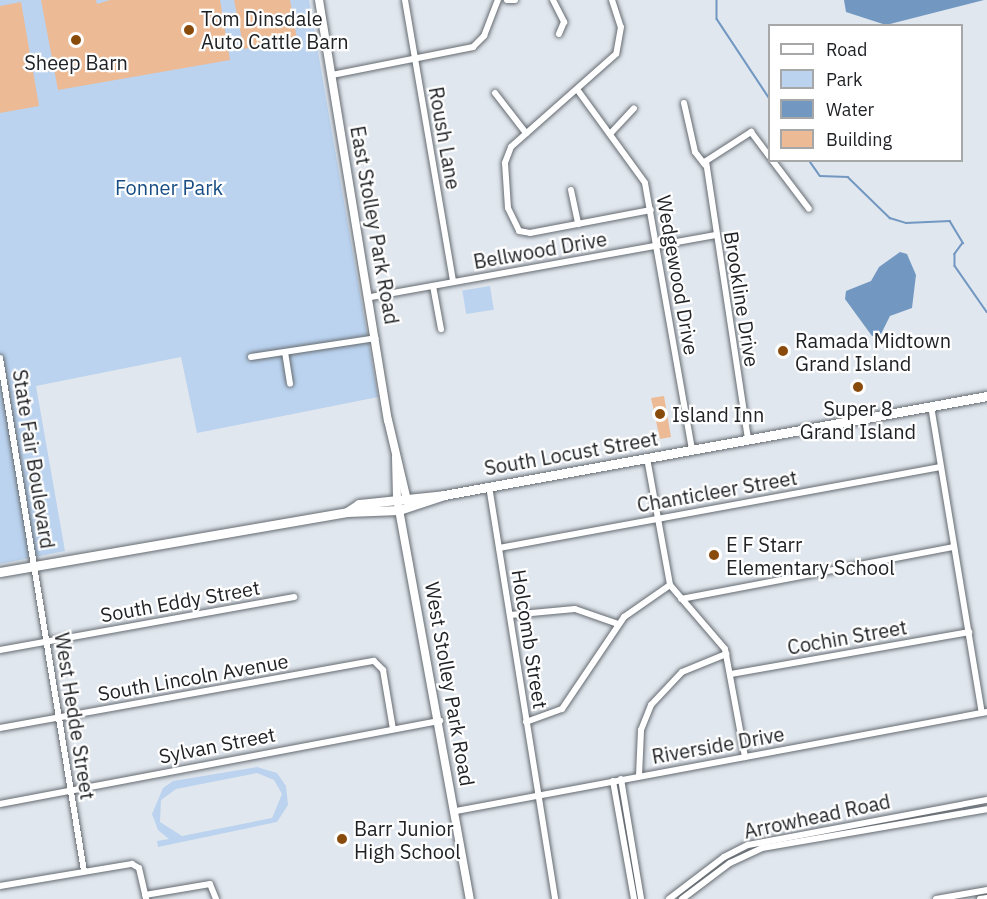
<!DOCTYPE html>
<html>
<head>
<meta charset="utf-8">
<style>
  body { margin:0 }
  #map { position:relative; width:987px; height:899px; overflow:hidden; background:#e1e7ee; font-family:"IBM Plex Sans",sans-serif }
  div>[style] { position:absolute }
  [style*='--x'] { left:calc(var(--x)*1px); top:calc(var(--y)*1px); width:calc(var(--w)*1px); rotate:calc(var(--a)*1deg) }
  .green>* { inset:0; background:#bbd3ef; transform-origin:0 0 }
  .water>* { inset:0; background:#7298c2 }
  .stream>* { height:1.5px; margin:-0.75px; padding:0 0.75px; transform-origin:0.75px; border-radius:0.75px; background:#7298c2 }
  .building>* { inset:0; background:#ecba94 }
  .roads { filter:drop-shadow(0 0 2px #656b71) drop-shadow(0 0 2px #656b71) }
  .minor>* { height:6px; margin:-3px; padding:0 3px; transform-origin:3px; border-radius:3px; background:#fff }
  .tertiary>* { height:8px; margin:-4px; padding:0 4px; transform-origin:4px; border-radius:4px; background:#fff }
  .secondary>* { height:8px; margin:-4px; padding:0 4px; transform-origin:4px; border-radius:4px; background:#fff }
  .primary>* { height:9px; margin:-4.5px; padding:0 4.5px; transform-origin:4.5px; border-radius:4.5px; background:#fff }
  .dots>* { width:16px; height:16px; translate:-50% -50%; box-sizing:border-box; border:3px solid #fff; border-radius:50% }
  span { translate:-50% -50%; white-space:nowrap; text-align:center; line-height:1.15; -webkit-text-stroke:4.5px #fff; paint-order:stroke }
  .poi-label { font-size:20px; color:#202225 }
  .left { translate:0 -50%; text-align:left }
  .street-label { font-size:20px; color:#202225 }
  .park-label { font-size:20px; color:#174d84 }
  .legend { position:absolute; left:768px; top:24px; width:195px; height:138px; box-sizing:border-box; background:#fff; border:2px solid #a6a7a8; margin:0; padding:8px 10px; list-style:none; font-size:18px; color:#202225 }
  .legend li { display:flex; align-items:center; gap:12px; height:30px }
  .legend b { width:30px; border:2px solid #a6a7a8 }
</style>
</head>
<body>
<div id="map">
  <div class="green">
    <div style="clip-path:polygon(0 0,309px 0,378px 397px,197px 433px,181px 357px,36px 386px,65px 551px,0 564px)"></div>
    <div style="left:490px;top:286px;width:24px;height:28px;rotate:81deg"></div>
    <div style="clip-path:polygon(evenodd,257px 767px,277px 773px,286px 786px,288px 805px,277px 822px,158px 847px,157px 841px,169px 839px,158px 830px,152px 814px,163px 788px,173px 781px,257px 767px,257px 773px,274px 780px,282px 794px,272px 818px,182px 836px,160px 822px,161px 800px,176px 789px,257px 773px)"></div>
  </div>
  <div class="water">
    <div style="clip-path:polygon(844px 0,984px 0,886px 25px,846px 12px)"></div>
    <div style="clip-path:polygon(900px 252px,907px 254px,916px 275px,912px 308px,890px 316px,881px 334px,872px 336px,845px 299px,846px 291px,871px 281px,879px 267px)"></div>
  </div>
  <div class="stream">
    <div style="--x:717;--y:0;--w:19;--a:90"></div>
    <div style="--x:717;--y:19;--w:96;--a:56.5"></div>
    <div style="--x:809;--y:160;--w:19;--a:55"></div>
    <div style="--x:820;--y:176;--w:28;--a:2"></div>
    <div style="--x:848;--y:177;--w:59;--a:44.3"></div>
    <div style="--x:890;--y:218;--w:17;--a:17"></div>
    <div style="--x:906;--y:223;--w:44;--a:-2.6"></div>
    <div style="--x:950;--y:221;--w:26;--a:59"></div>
    <div style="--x:963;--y:243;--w:14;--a:126"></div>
    <div style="--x:955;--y:254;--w:12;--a:90"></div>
    <div style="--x:955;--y:266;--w:56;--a:55.2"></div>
  </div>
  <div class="building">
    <div style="clip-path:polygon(41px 0,96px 0,97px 4px,110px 0,220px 0,230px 60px,58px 90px)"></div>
    <div style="clip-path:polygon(234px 0,290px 0,297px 39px,244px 49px)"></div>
    <div style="clip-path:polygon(21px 2px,39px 106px,0 113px,0 6px)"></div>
    <div style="clip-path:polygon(664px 396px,671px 437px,660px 439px,651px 398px)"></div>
  </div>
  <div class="roads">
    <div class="minor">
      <div style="--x:405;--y:0;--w:286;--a:80.3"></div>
      <div style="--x:507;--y:0;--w:8;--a:0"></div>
      <div style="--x:553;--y:0;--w:25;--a:63"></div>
      <div style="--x:564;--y:22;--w:13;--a:113"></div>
      <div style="--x:612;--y:0;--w:28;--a:72"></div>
      <div style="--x:621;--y:27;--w:27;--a:100"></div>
      <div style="--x:616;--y:54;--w:140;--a:138.5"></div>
      <div style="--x:511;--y:147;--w:17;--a:111"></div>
      <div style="--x:505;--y:163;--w:45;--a:86.2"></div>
      <div style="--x:508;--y:208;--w:25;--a:64"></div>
      <div style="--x:519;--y:231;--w:11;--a:10"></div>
      <div style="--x:530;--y:233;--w:123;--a:-10.8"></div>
      <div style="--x:332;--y:75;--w:144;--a:-11.2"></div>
      <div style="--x:473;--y:47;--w:16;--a:-45"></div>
      <div style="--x:484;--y:36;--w:39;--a:-69"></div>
      <div style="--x:579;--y:92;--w:112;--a:54"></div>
      <div style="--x:645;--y:183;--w:271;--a:80"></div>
      <div style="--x:495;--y:93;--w:51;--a:52.2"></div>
      <div style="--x:684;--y:103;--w:50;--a:77.3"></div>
      <div style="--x:695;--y:152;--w:16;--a:52"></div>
      <div style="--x:610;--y:134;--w:35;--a:-47"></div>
      <div style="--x:772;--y:160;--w:61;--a:52.9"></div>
      <div style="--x:571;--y:190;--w:35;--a:78"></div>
      <div style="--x:433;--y:286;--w:44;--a:79.5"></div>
      <div style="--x:371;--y:297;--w:350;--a:-10.2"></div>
      <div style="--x:285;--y:352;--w:32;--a:81"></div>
      <div style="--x:251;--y:357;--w:126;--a:-8.6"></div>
      <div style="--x:0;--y:358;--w:520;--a:80.7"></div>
      <div style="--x:931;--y:406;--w:311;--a:80.6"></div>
      <div style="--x:748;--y:439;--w:281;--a:-98.6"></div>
      <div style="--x:706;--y:161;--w:54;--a:-32.8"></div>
      <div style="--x:751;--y:132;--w:31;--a:53"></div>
      <div style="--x:647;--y:458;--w:129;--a:79.7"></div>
      <div style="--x:670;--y:585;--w:84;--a:49.3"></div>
      <div style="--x:725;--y:649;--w:110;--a:79.5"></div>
      <div style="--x:489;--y:486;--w:418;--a:80.9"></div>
      <div style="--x:499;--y:548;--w:449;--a:-10.4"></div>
      <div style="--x:681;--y:599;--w:278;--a:-10.8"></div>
      <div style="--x:510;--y:615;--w:65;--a:-5.3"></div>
      <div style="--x:575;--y:609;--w:46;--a:19.2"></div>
      <div style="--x:0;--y:650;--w:299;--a:-10.2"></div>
      <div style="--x:731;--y:674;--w:242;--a:-10"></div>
      <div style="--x:526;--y:722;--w:38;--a:-20"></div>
      <div style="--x:562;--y:709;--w:111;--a:-56"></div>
      <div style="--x:624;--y:617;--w:56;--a:-34.8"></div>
      <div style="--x:0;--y:728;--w:380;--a:-10.2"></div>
      <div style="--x:374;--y:661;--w:13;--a:45"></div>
      <div style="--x:383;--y:670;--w:60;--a:80.4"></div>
      <div style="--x:639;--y:776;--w:46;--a:-87.5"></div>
      <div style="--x:641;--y:730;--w:27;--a:-68"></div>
      <div style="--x:651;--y:705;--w:45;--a:-46.8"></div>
      <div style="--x:682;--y:672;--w:48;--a:-22.2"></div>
      <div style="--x:621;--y:779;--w:122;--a:80.5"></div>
      <div style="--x:613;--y:781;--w:120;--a:79.9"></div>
      <div style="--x:0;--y:804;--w:448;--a:-10.7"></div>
      <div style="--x:456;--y:811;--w:540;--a:-10.56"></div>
      <div style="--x:0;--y:886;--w:134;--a:-9.5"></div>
      <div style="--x:132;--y:864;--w:8;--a:30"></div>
      <div style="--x:139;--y:868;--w:32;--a:77"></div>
      <div style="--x:145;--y:895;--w:66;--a:-9.6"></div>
      <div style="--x:210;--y:884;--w:16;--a:68"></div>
      <div style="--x:669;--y:899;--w:69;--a:-37.4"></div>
      <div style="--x:724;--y:857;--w:27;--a:-27"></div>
      <div style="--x:748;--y:845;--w:243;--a:-10.7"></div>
      <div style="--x:682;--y:899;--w:60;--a:-36.9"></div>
      <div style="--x:730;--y:863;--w:35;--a:-25"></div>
      <div style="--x:762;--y:848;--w:228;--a:-9.8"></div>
      <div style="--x:936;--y:899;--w:52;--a:-10"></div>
      <div style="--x:980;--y:899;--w:7;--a:-8"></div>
    </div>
    <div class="tertiary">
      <div style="--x:319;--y:0;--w:426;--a:80.7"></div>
      <div style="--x:388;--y:420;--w:78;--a:76.7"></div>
      <div style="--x:396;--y:457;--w:40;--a:88.6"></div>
    </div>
    <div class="secondary">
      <div style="--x:398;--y:504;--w:402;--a:79.7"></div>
    </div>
    <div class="primary">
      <div style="--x:347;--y:512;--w:14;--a:-34"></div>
      <div style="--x:359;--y:504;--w:85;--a:-6"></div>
      <div style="--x:444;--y:495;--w:552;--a:-10.33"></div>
      <div style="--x:0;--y:572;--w:352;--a:-9.8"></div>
      <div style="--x:347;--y:512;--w:52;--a:-2.2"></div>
      <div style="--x:399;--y:510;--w:47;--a:-18.4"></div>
    </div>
  </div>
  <div class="dots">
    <div style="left:189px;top:30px;background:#894b0c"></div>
    <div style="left:76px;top:40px;background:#894b0c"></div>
    <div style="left:783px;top:351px;background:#894b0c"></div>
    <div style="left:858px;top:387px;background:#894b0c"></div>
    <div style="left:660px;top:414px;background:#894b0c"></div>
    <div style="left:714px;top:555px;background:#894b0c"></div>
    <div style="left:342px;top:839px;background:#894b0c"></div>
  </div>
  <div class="poi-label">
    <span class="left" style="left:201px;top:30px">Tom Dinsdale<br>Auto Cattle Barn</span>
    <span style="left:76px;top:62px">Sheep Barn</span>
    <span class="left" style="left:795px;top:352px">Ramada Midtown<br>Grand Island</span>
    <span style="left:858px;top:420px">Super 8<br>Grand Island</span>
    <span class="left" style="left:672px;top:414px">Island Inn</span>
    <span class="left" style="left:726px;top:556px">E F Starr<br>Elementary School</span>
    <span class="left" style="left:354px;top:840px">Barr Junior<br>High School</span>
  </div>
  <div class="street-label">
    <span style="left:445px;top:138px;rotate:80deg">Roush Lane</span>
    <span style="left:375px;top:225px;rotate:80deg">East Stolley Park Road</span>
    <span style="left:540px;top:250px;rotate:-10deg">Bellwood Drive</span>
    <span style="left:678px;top:275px;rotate:80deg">Wedgewood Drive</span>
    <span style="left:742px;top:299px;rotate:81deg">Brookline Drive</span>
    <span style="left:571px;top:453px;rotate:-10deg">South Locust Street</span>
    <span style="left:34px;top:459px;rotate:81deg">State Fair Boulevard</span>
    <span style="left:717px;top:491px;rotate:-10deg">Chanticleer Street</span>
    <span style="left:180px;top:601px;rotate:-10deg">South Eddy Street</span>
    <span style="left:847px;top:637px;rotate:-10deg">Cochin Street</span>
    <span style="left:530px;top:639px;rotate:81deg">Holcomb Street</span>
    <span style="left:193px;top:677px;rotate:-10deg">South Lincoln Avenue</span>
    <span style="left:450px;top:684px;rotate:80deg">West Stolley Park Road</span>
    <span style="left:75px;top:716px;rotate:81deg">West Hedde Street</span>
    <span style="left:217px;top:745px;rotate:-11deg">Sylvan Street</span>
    <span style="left:718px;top:745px;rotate:-10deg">Riverside Drive</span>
    <span style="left:817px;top:816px;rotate:-12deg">Arrowhead Road</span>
  </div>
  <div class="park-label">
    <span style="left:169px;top:187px">Fonner Park</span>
  </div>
  <ul class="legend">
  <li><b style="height:8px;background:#fff"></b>Road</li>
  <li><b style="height:16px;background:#bbd3ef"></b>Park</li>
  <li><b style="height:16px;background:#7298c2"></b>Water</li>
  <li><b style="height:16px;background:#ecba94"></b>Building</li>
  </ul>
</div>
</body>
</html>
